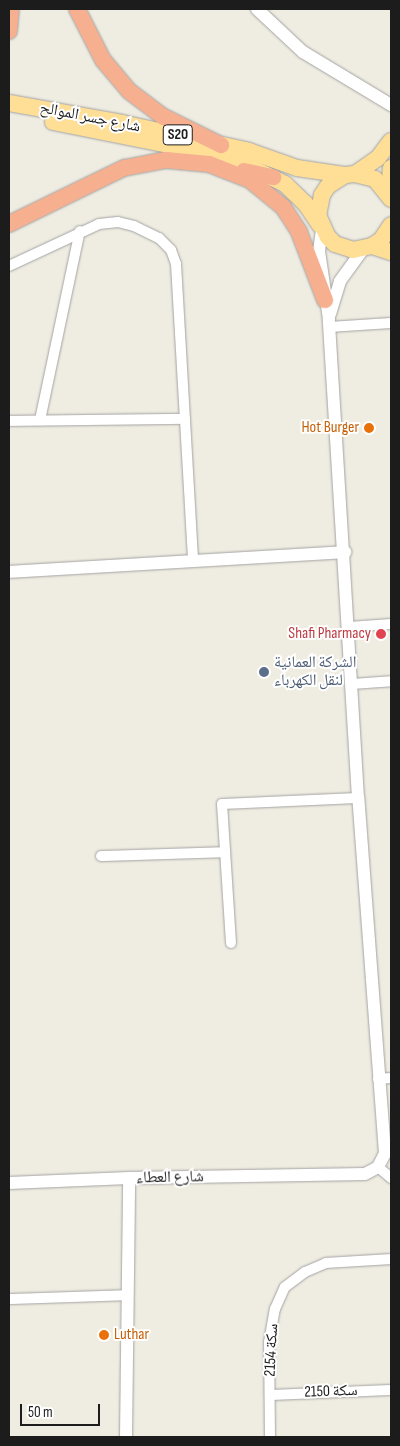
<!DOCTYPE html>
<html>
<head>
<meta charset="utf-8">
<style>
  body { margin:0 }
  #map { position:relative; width:400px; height:1446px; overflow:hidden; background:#efece1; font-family:"Sofia Sans Condensed","Noto Naskh Arabic",sans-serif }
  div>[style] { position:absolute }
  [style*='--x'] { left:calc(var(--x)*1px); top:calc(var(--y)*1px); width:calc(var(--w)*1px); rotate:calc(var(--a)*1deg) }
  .roads { filter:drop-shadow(0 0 1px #a3a3a3) drop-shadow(0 0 1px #a3a3a3) }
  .minor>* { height:10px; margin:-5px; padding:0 5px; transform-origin:5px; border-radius:5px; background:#fff }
  .tertiary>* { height:12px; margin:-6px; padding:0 6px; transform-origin:6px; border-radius:6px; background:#fff }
  .primary>* { height:16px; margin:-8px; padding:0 8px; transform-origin:8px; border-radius:8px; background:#ffde96 }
  .trunk>* { height:16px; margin:-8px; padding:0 8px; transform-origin:8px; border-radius:8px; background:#f6b08f }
  .dots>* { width:14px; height:14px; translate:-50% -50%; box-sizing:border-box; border:2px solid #fff; border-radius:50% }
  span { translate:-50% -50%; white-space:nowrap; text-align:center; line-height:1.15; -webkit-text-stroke:4px #fff; paint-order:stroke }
  .shield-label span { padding:1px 4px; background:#fff; border:1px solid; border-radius:4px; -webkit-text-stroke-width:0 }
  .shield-label { font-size:15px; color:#1c1c1c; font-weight:700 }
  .street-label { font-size:16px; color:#1c1c1c }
  .food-label { font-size:16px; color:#c56008 }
  .right { translate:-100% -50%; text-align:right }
  .left { translate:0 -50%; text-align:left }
  .health-label { font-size:16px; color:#be3a42 }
  .service-label { font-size:16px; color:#4e5e75 }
  .frame { position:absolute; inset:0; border:10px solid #1c1c1c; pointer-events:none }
  .scale { position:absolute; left:20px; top:1404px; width:80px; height:22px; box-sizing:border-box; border:2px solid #1c1c1c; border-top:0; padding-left:6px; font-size:15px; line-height:18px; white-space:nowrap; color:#1c1c1c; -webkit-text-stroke:4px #fff; paint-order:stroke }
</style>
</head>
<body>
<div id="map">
  <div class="roads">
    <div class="minor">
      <div style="--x:9;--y:266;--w:99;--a:-25"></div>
      <div style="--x:99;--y:224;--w:19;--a:-6"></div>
      <div style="--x:118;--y:222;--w:16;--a:14"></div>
      <div style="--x:134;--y:226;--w:28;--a:26"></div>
      <div style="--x:159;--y:238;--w:17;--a:45"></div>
      <div style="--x:171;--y:250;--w:15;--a:70"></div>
      <div style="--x:176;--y:264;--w:296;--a:86.7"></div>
      <div style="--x:329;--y:327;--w:62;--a:-3.7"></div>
      <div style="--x:40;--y:420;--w:193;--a:-78.1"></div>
      <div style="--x:9;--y:421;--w:176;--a:-0.7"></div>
      <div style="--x:349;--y:627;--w:42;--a:-4.1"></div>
      <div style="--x:352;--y:684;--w:39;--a:-4"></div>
      <div style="--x:101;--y:856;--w:124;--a:-1.8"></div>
      <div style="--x:231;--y:943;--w:139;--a:-93.7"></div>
      <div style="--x:222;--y:804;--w:136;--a:-2.5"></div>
      <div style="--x:378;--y:1079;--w:13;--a:-4"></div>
      <div style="--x:378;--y:1167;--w:17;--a:40"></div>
      <div style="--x:9;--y:1299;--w:118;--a:-1.9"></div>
      <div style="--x:270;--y:1395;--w:121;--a:-2.4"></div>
      <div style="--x:270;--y:1437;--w:95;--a:-90.6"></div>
      <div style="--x:269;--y:1342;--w:34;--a:-80"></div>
      <div style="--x:275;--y:1309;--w:24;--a:-66"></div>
      <div style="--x:285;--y:1287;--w:25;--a:-37"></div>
      <div style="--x:305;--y:1272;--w:23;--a:-23"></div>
      <div style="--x:326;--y:1263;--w:65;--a:-3.5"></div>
    </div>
    <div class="tertiary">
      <div style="--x:257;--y:9;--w:63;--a:43.1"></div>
      <div style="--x:303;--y:52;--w:103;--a:31.1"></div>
      <div style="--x:330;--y:314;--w:34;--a:-73"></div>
      <div style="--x:340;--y:281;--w:39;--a:-54"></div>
      <div style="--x:9;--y:572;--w:337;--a:-3.4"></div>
      <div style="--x:9;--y:1183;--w:120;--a:-2.4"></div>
      <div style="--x:126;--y:1437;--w:259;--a:-89.3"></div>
      <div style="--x:129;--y:1178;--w:236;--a:-1"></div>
      <div style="--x:365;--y:1174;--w:15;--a:-28"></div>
      <div style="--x:378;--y:1167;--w:16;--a:-63"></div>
      <div style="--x:385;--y:1153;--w:356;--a:-94.3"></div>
      <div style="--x:358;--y:798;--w:480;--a:-93.5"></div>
      <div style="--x:329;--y:319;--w:69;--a:-98.4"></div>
      <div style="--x:319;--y:251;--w:22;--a:-82"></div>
    </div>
    <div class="primary">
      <div style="--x:9;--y:103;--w:115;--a:10"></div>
      <div style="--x:122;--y:123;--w:130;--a:12.4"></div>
      <div style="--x:249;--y:151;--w:51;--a:19.5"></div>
      <div style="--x:297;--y:168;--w:49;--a:8.3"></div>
      <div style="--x:53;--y:122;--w:165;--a:11.2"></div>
      <div style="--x:215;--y:154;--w:33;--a:20"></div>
      <div style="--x:246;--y:165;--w:43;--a:26"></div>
      <div style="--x:285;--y:184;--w:28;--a:44"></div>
      <div style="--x:305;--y:203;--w:27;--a:56"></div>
      <div style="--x:355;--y:174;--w:28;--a:-35"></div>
      <div style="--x:378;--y:158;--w:21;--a:-53"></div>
      <div style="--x:389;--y:194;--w:26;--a:-86"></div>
      <div style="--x:391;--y:199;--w:26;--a:-129"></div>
      <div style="--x:375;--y:179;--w:21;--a:-166"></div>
      <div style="--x:355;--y:174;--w:10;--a:174"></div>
      <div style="--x:345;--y:175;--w:20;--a:147"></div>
      <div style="--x:328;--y:186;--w:11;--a:124"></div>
      <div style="--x:322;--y:195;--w:20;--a:101"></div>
      <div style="--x:318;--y:215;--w:24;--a:66"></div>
      <div style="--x:328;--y:237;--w:10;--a:45"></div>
      <div style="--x:335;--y:244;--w:19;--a:18"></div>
      <div style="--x:353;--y:250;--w:19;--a:-12"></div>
      <div style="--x:372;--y:246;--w:11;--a:-34"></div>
      <div style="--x:381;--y:240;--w:18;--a:-56"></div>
      <div style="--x:372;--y:246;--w:20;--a:18"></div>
    </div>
    <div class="trunk">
      <div style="--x:77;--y:9;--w:57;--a:63"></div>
      <div style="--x:103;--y:60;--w:40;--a:50"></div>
      <div style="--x:129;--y:91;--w:41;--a:37.1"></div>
      <div style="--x:162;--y:116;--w:66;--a:26.2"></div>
      <div style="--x:9;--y:31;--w:22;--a:-85"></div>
      <div style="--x:244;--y:171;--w:30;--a:12"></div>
      <div style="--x:9;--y:224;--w:128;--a:-26"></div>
      <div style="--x:124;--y:168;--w:43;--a:-10.8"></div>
      <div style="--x:166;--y:160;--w:43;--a:5.3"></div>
      <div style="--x:209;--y:164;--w:44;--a:21.3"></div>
      <div style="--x:250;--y:180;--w:43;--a:39.3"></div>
      <div style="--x:283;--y:207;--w:30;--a:57"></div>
      <div style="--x:299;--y:232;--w:73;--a:69.1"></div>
    </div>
  </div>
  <div class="dots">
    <div style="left:369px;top:428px;background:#e8710a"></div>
    <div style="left:381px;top:634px;background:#e0444e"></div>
    <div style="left:264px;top:672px;background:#5c6f8a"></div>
    <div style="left:104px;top:1335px;background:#e8710a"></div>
  </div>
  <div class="shield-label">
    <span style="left:178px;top:135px">S20</span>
  </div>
  <div class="street-label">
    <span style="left:90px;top:118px;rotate:11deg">شارع جسر الموالح</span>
    <span style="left:170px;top:1178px;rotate:-1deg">شارع العطاء</span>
    <span style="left:272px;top:1350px;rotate:-87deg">سكة 2154</span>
    <span style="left:331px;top:1392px;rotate:-2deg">سكة 2150</span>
  </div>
  <div class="food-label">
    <span class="right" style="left:359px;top:428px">Hot Burger</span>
    <span class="left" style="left:114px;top:1335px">Luthar</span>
  </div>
  <div class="health-label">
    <span class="right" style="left:371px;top:634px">Shafi Pharmacy</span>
  </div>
  <div class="service-label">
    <span class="left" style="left:274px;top:672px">الشرکة العمانیة<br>لنقل الکهرباء</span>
  </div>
  <div class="frame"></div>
  <div class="scale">50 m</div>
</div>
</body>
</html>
